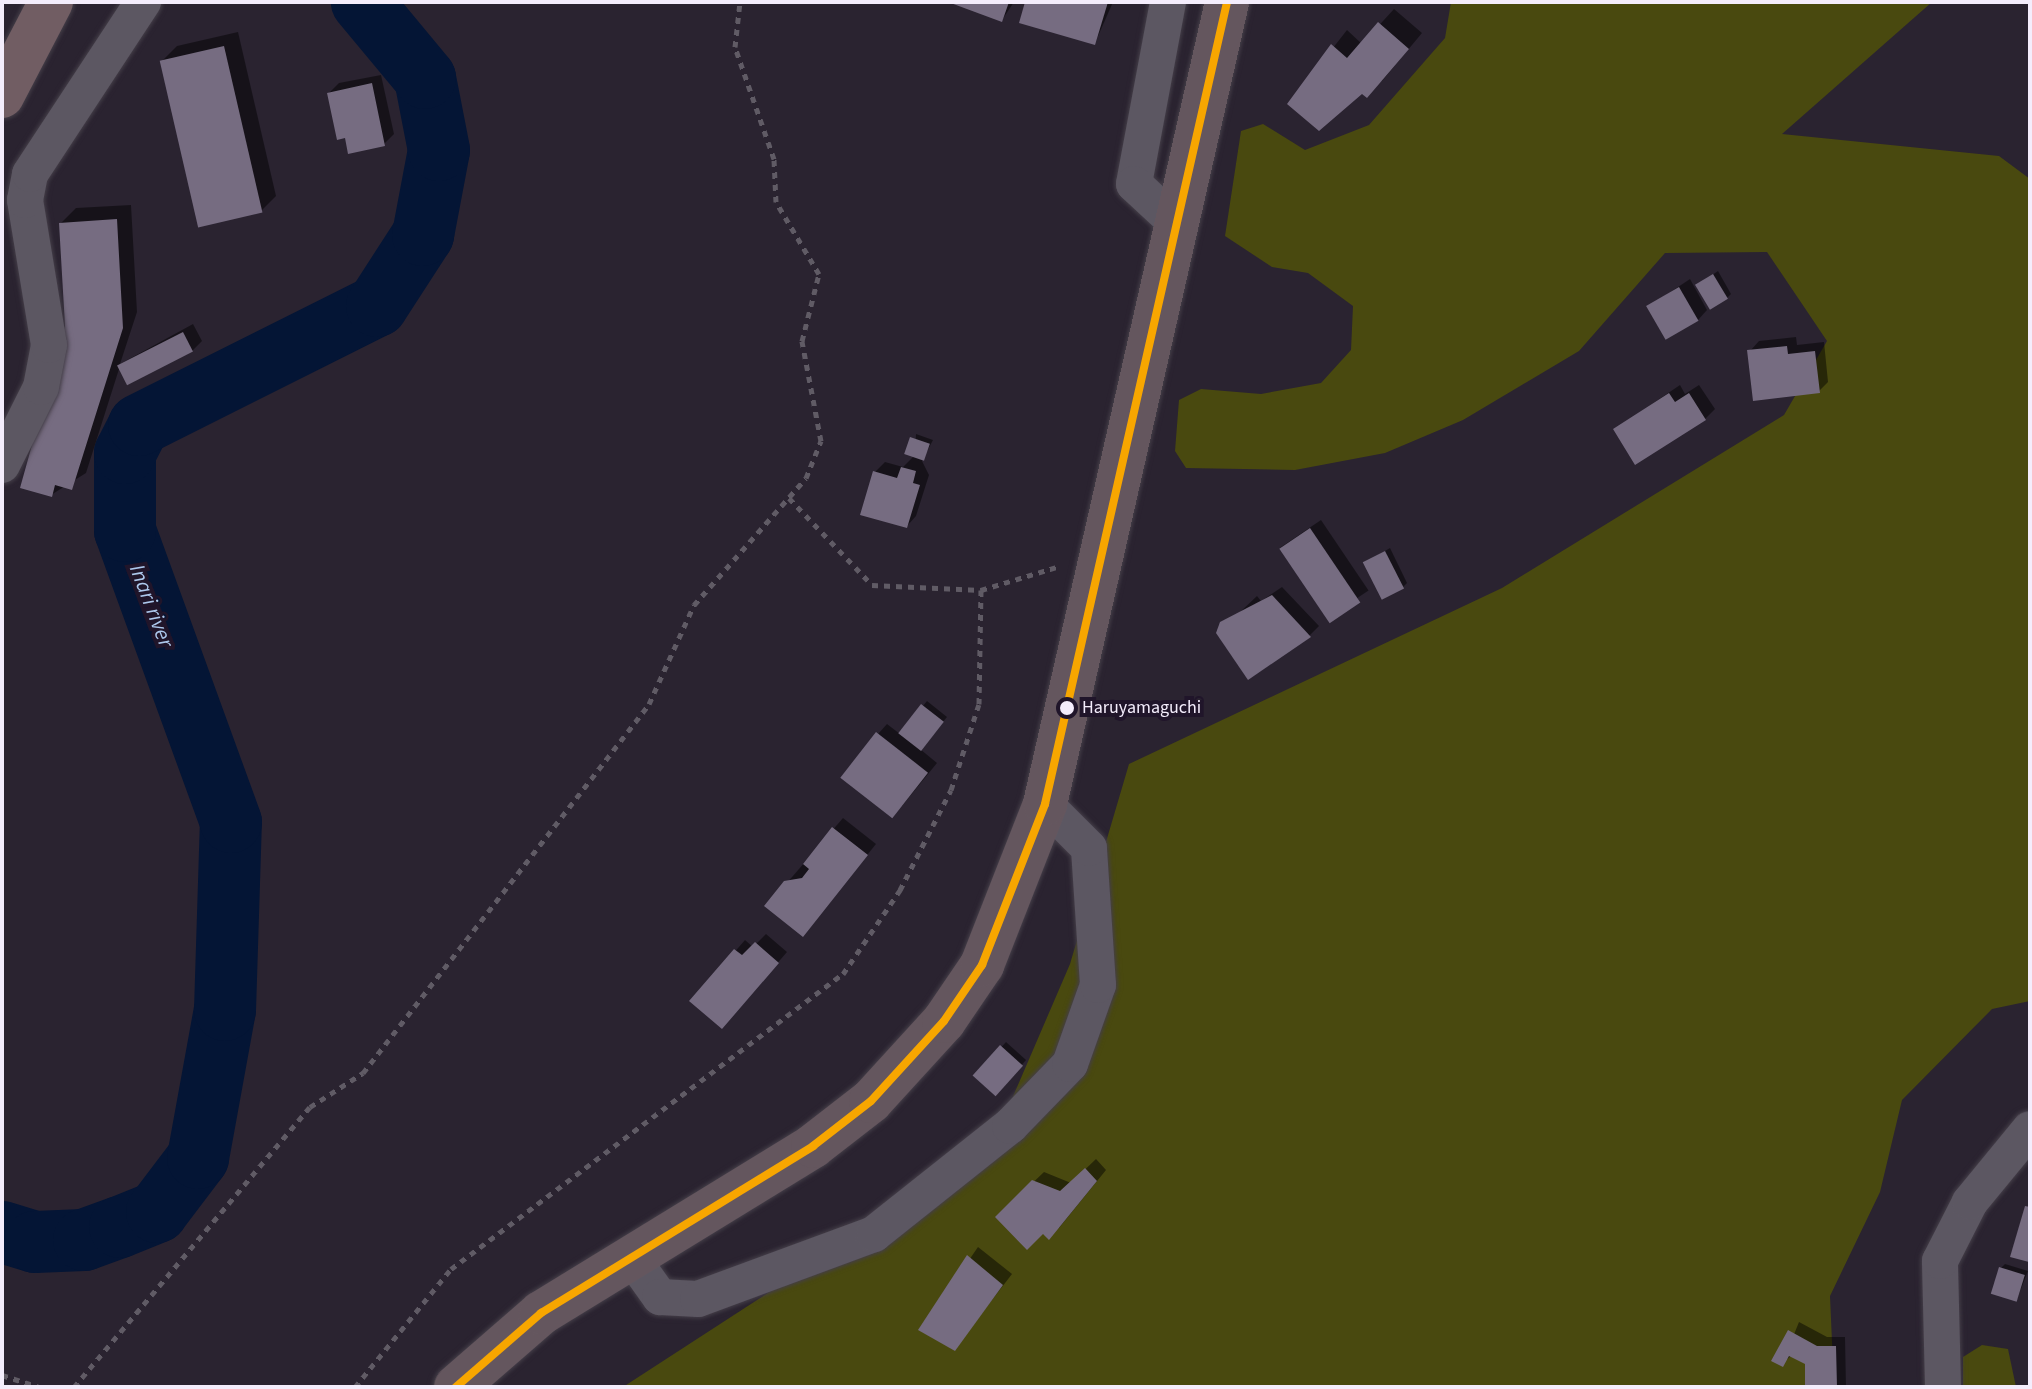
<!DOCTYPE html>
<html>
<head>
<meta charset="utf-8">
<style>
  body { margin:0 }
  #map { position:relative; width:2032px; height:1389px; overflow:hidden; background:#2a2330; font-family:"Source Sans 3",sans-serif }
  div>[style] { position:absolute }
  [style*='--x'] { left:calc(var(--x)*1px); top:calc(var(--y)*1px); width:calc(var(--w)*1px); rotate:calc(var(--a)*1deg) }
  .green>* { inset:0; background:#49490f }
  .shadow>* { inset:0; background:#0007; transform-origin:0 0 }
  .river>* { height:62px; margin:-31px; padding:0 31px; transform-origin:31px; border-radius:31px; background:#041535 }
  .building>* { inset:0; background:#766c81; transform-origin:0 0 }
  .path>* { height:5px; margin-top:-2.5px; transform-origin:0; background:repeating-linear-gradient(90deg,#605b65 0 6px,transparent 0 12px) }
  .roads { filter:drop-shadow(0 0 2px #443e48) drop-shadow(0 0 2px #443e48) }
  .minor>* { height:36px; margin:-18px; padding:0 18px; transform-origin:18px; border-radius:18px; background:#5c5762 }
  .primary>* { height:44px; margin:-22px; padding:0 22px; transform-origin:22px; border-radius:22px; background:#64565e }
  .motorway>* { height:44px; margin:-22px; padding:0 22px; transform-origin:22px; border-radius:22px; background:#715d63 }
  .bus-1>* { height:8px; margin:-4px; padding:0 4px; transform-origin:4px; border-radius:4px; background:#f7a600 }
  .dots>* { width:22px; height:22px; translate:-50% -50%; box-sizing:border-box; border:4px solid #20152a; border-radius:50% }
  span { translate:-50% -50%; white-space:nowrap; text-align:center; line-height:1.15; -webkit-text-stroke:8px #20152a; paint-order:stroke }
  .bus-label { font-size:18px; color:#f4edfc }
  .left { translate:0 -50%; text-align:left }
  .water-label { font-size:22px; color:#adc8ed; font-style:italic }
  .frame { position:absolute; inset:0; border:4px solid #f4edfc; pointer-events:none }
</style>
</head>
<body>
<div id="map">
  <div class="green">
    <div style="clip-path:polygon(1451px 2px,1932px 2px,1782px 134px,1999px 156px,2030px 179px,2030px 1001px,1992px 1009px,1902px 1100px,1880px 1192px,1830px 1296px,1834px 1387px,623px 1387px,828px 1254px,1008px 1108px,1070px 964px,1129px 764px,1502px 588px,1784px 415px,1827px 341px,1767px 252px,1665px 253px,1579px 351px,1463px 420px,1385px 453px,1295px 470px,1186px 468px,1175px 451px,1179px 400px,1201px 389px,1261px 394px,1321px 383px,1351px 350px,1353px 306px,1308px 273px,1272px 267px,1225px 236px,1241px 131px,1263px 124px,1305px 150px,1369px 125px,1445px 38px)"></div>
    <div style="clip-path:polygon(1982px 1345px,2008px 1349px,2016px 1387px,1963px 1387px,1963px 1357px)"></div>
  </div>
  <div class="shadow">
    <div style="clip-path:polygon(953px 2px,1014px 2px,1002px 20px)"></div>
    <div style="clip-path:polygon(1027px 2px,1113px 2px,1095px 43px)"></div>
    <div style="clip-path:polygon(1394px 9px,1422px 33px,1382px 81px,1289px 104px,1347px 30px,1362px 44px)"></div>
    <div style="clip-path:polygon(238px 32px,276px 196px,261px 211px,162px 61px,177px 46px)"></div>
    <div style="clip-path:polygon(381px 75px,394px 134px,384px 144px,346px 136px,329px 93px,339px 83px)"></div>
    <div style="clip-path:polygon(131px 205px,137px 312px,120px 364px,193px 324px,202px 341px,192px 351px,120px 366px,86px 473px,51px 495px,67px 326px,61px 223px,76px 208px)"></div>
    <div style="clip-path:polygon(1718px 271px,1731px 294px,1727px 298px,1698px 285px)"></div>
    <div style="clip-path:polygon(1690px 279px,1707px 310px,1698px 320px,1648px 307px)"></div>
    <div style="clip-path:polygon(1796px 337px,1797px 345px,1824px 342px,1828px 382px,1819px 391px,1750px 351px,1759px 341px)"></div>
    <div style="clip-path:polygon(1680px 385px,1685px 394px,1699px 385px,1715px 409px,1705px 419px,1615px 429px)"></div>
    <div style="clip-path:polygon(916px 434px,933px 440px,922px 461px,929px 475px,916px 516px,907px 526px,875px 472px,885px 462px,903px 467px,915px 455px)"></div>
    <div style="left:1321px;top:520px;width:85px;height:49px;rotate:56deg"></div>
    <div style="clip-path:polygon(1390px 548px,1407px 583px,1403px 587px,1365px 563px)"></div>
    <div style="clip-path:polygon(1282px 587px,1319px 626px,1309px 636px,1218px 633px,1257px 596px,1261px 601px)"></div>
    <div style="clip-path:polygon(927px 701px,947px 717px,920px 749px,937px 763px,902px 806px,878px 734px,887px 724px,900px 734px)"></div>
    <div style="clip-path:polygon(843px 818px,876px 844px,812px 924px,767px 906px)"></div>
    <div style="clip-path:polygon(766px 934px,787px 952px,731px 1017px,692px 1001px,745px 940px,753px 947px)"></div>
    <div style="left:1006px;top:1042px;width:27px;height:45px;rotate:42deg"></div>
    <div style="clip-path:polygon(1096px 1159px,1106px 1170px,1059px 1228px,1044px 1231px,997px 1217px,1044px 1172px,1071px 1183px)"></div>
    <div style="clip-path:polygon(978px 1247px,1012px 1274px,955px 1348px,921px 1330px)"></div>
    <div style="clip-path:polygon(2005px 1264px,2028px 1271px,2017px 1299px,2001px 1268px)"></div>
    <div style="clip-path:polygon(1799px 1322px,1827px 1337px,1845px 1337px,1846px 1387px,1810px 1387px,1806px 1363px,1792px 1355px,1782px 1364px)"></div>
  </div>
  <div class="river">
    <div style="--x:2;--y:1232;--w:34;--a:17"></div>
    <div style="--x:35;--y:1242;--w:49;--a:-2.3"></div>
    <div style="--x:84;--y:1240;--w:38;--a:-20"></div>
    <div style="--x:120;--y:1227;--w:40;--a:-22"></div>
    <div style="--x:157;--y:1212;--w:68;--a:-52.8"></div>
    <div style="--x:198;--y:1158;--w:150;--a:-79.7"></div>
    <div style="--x:225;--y:1010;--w:188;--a:-88.2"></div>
    <div style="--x:231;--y:822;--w:310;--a:-110"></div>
    <div style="--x:125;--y:531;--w:78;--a:-90"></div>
    <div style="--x:125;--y:453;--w:31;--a:-63"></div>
    <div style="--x:139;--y:425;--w:266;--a:-26.6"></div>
    <div style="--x:377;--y:306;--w:85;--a:-57.1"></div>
    <div style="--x:423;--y:235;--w:86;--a:-79.3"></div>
    <div style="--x:439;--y:150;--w:73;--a:-101"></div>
    <div style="--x:425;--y:78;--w:99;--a:-129.7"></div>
  </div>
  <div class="building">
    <div style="clip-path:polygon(948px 2px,1009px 2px,1002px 22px)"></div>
    <div style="clip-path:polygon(1025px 2px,1108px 2px,1095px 45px,1019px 23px)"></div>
    <div style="clip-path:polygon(1378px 22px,1409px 49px,1367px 98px,1362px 94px,1319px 131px,1287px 104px,1331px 44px,1347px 58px)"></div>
    <div style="left:224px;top:46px;width:171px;height:66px;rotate:77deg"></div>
    <div style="clip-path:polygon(372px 83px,385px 146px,348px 154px,345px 138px,337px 140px,327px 93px)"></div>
    <div style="clip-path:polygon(117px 219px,123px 328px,72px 490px,55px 485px,52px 497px,20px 488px,65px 326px,59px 223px)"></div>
    <div style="left:1713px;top:274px;width:29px;height:21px;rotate:59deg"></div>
    <div style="left:1679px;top:287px;width:39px;height:38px;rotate:60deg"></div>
    <div style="left:183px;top:332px;width:22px;height:74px;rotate:63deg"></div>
    <div style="clip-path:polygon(1787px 346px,1788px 354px,1815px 351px,1820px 393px,1753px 401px,1747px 350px)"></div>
    <div style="clip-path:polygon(1669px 393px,1675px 402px,1689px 393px,1706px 420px,1635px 465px,1613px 429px)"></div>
    <div style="left:910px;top:437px;width:21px;height:18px;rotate:19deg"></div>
    <div style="clip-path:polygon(901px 467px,916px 471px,913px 483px,920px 485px,907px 528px,860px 515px,873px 471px,897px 478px)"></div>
    <div style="left:1310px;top:528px;width:90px;height:37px;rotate:56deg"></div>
    <div style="left:1385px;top:551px;width:42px;height:25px;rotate:63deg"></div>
    <div style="clip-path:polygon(1272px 595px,1311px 637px,1248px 680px,1216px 633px,1220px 622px)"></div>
    <div style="left:921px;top:704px;width:29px;height:37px;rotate:38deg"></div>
    <div style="left:876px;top:732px;width:66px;height:58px;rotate:38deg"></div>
    <div style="clip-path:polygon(832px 827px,868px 855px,803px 937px,764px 906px,784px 881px,802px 878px,809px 869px,803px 864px)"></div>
    <div style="clip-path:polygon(755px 942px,779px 963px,722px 1029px,689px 1001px,734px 949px,742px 955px)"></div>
    <div style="left:1000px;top:1045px;width:31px;height:41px;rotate:42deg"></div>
    <div style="clip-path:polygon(1085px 1168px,1097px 1181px,1049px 1240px,1043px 1234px,1027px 1250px,995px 1217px,1032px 1180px,1060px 1191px)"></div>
    <div style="clip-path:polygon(2025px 1206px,2030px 1207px,2029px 1262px,2010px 1257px)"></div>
    <div style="clip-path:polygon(967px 1255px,1003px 1285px,955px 1351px,918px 1330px)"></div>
    <div style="left:1999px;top:1267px;width:27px;height:28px;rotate:17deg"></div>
    <div style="clip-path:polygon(1788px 1330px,1817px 1346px,1836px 1346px,1837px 1387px,1805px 1387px,1805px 1364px,1789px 1356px,1783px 1367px,1771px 1361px)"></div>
  </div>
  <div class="path">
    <div style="--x:789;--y:498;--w:120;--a:46.3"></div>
    <div style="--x:872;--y:585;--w:109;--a:2.6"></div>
    <div style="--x:981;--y:590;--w:83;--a:-16.9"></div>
    <div style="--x:2;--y:1375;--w:38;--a:18"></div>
    <div style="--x:74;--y:1387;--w:366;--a:-49.9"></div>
    <div style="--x:310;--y:1107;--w:63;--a:-32.7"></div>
    <div style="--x:363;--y:1073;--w:467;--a:-52.2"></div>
    <div style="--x:649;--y:704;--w:109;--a:-65.6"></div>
    <div style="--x:694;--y:605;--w:169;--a:-48.6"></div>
    <div style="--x:806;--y:478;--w:40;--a:-68"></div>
    <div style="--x:821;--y:441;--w:102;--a:-100.8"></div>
    <div style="--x:802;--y:341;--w:69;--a:-75.8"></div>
    <div style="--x:819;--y:274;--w:84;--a:-120.8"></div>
    <div style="--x:776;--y:202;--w:43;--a:-92.7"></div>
    <div style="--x:774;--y:159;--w:119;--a:-109.2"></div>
    <div style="--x:735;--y:47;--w:45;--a:-83.7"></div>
    <div style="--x:355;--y:1387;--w:152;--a:-50.9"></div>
    <div style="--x:451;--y:1269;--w:491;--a:-37"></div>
    <div style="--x:843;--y:974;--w:102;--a:-55.8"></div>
    <div style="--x:900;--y:890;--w:112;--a:-63"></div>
    <div style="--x:951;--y:790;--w:90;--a:-72"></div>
    <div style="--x:979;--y:704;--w:114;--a:-89"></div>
  </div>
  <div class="roads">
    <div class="minor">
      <div style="--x:1168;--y:2;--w:185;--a:100.6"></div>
      <div style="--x:1134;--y:184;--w:57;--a:42.9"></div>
      <div style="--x:2;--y:465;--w:87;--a:-63.4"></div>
      <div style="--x:41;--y:387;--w:43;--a:-79.2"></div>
      <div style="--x:49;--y:345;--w:147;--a:-99.4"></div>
      <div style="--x:25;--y:200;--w:26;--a:-79"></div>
      <div style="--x:30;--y:174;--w:206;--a:-56.7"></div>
      <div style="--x:630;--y:1255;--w:52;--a:54.5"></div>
      <div style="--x:660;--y:1297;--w:38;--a:3"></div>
      <div style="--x:698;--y:1299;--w:188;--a:-20.3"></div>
      <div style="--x:874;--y:1234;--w:174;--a:-38.5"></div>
      <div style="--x:1010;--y:1126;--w:86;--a:-45.9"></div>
      <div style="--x:1070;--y:1064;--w:84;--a:-70.5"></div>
      <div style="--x:1098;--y:985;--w:137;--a:-93.8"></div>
      <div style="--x:1089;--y:848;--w:62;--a:-135"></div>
      <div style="--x:1943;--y:1387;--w:126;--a:-91.4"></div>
      <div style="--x:1940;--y:1261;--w:66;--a:-63"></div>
      <div style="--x:1970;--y:1202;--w:94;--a:-50.6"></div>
    </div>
    <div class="primary">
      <div style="--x:456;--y:1387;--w:113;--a:-41"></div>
      <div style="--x:541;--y:1313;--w:319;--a:-31.5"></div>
      <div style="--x:813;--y:1146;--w:73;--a:-37.8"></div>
      <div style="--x:871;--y:1101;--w:108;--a:-47.6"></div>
      <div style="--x:944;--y:1021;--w:68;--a:-55.8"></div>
      <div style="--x:982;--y:965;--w:173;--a:-68.6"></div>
      <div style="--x:1045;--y:804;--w:822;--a:-77.21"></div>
    </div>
    <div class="motorway">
      <div style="--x:2;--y:96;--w:106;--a:-62.5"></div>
    </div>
  </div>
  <div class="bus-1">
    <div style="--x:456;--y:1387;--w:113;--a:-41"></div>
    <div style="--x:541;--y:1313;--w:319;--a:-31.5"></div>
    <div style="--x:813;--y:1146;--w:73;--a:-37.8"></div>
    <div style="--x:871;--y:1101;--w:108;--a:-47.6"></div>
    <div style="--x:944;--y:1021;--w:68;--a:-55.8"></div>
    <div style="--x:982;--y:965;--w:173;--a:-68.6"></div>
    <div style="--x:1045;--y:804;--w:822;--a:-77.21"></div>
  </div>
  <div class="dots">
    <div style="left:1067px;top:708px;background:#f4edfc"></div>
  </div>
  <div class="bus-label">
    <span class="left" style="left:1082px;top:708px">Haruyamaguchi</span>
  </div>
  <div class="water-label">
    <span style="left:151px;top:606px;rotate:69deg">Inari river</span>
  </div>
  <div class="frame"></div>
</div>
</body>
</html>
